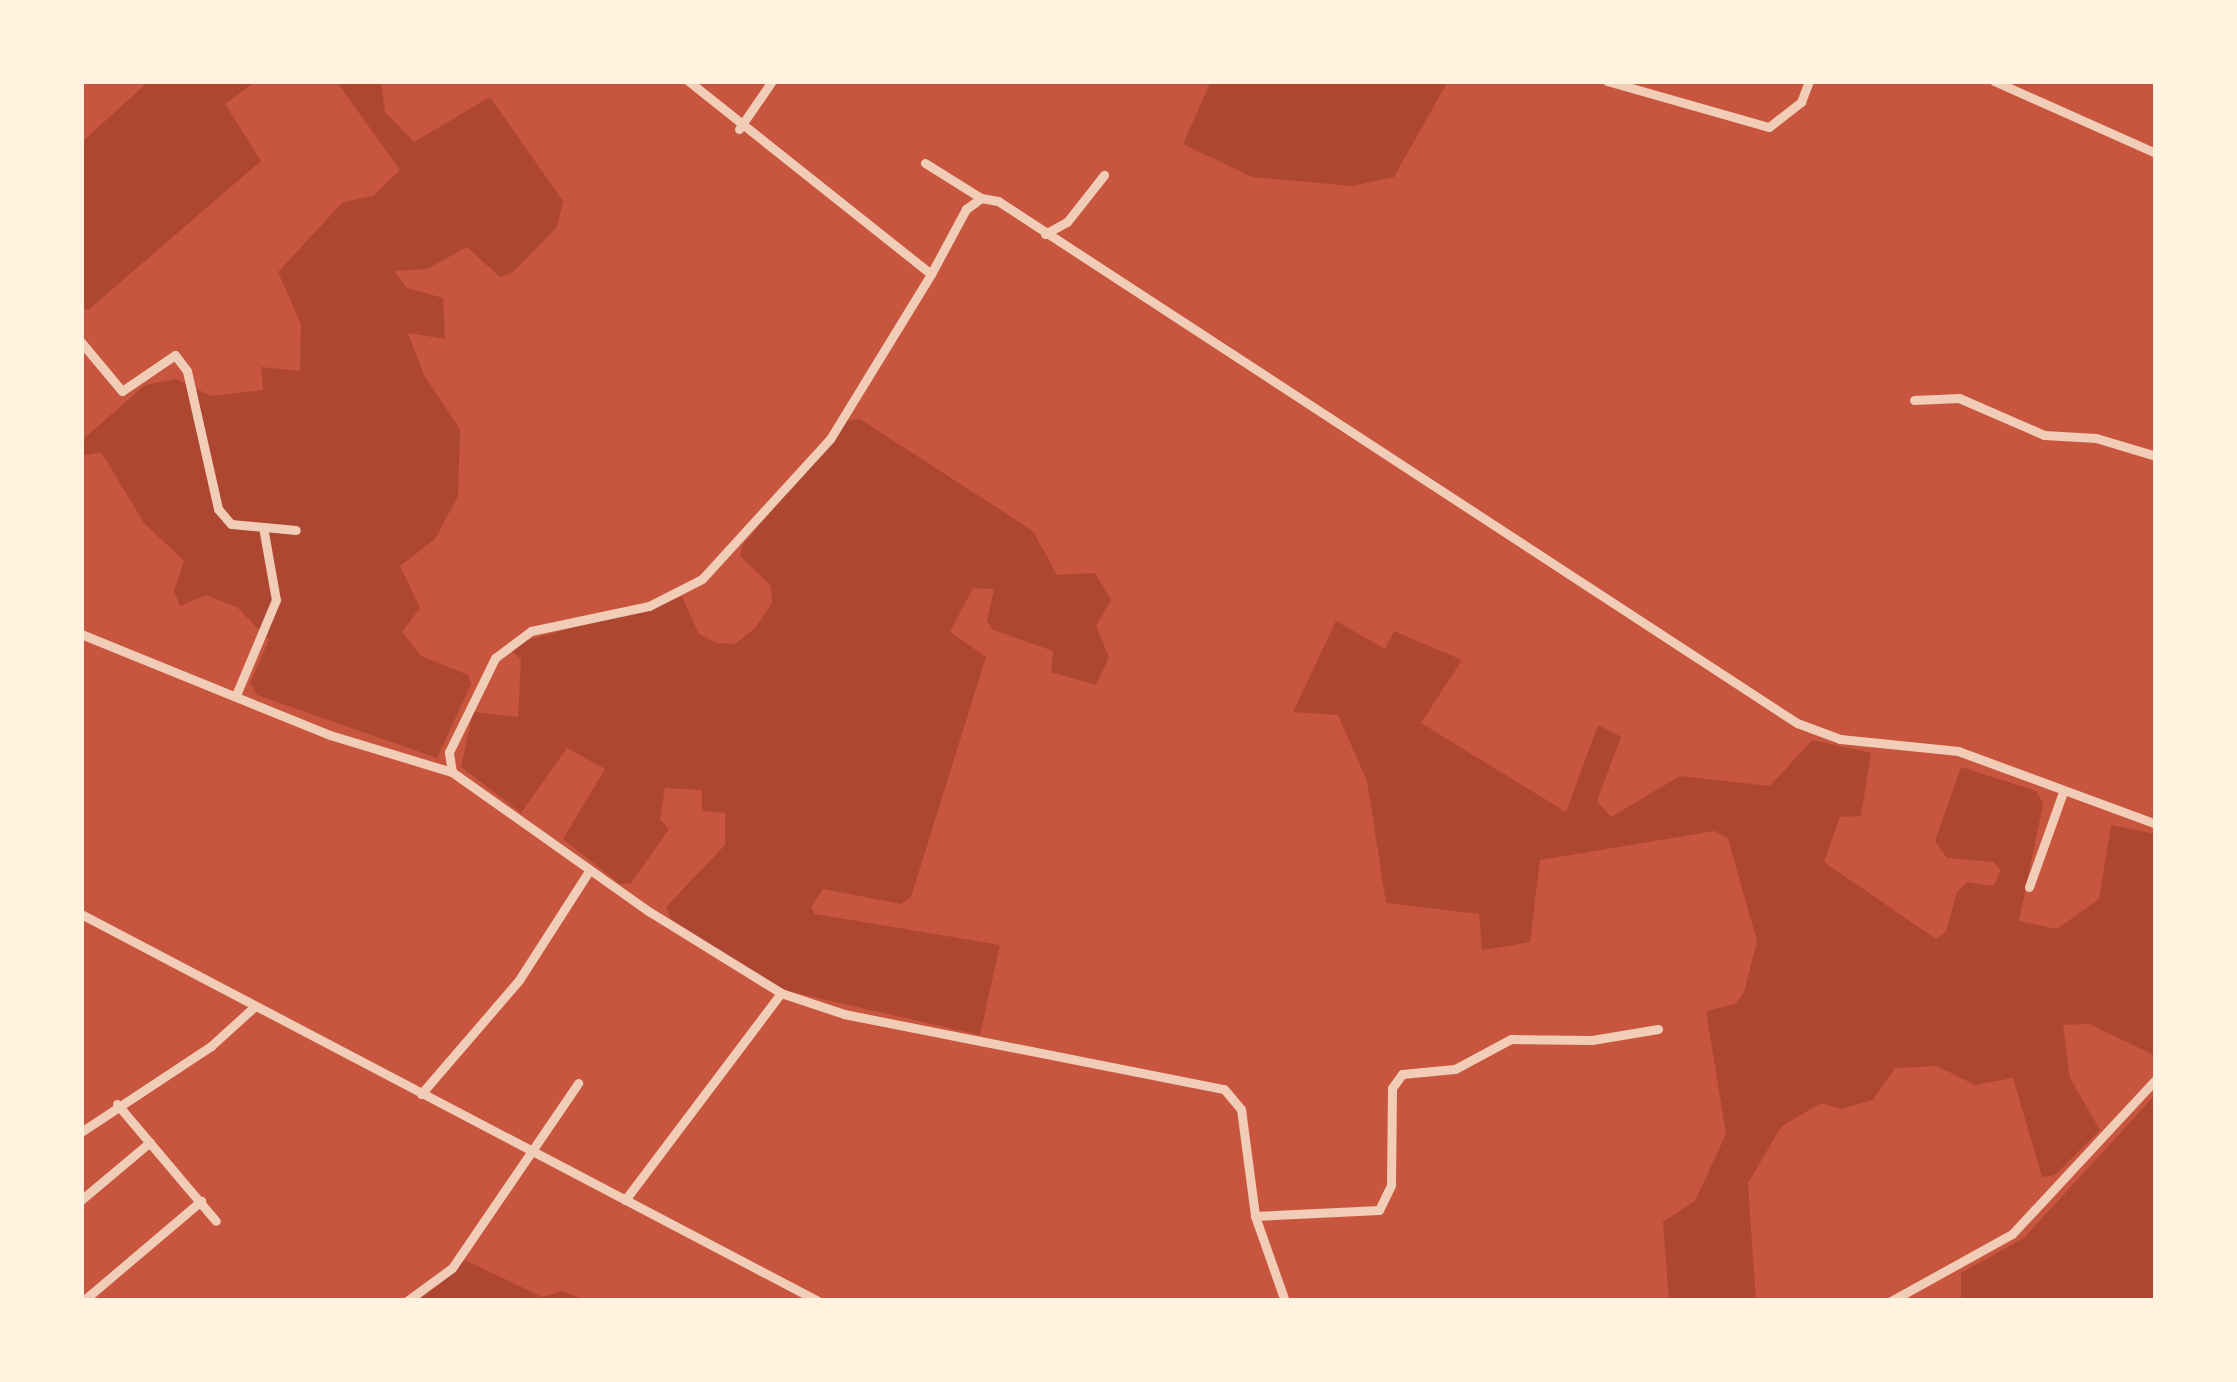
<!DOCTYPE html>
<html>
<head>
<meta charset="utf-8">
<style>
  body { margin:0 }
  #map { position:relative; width:2237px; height:1382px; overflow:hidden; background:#c8553d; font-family:"Source Sans 3",sans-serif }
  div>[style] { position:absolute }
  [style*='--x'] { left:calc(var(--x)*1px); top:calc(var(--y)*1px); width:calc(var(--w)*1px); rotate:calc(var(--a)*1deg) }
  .green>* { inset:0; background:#ae4732 }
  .minor>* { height:9px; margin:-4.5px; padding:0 4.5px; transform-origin:4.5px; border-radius:4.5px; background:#f1ccb7 }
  span { translate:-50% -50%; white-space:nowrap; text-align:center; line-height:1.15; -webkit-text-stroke:10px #fff3e0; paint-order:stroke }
  .frame { position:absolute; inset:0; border:84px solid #fff3e0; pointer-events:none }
</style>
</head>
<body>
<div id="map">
  <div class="green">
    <div style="clip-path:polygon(149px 81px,256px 81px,225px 104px,261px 161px,88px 310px,81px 308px,81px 143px)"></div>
    <div style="clip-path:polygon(336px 81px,381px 81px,385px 112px,414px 142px,490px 97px,563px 201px,557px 227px,513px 272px,500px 277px,467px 247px,427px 269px,394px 271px,407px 288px,443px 298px,445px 339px,408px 333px,424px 375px,460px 429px,458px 496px,435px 539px,400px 566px,420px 608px,402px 632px,421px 656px,468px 675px,471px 684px,437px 758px,257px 695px,250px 683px,269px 640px,237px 607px,206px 595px,180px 606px,174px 591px,184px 561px,144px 523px,101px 452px,81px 456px,81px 441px,145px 385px,176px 379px,211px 396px,263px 390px,261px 367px,300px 371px,301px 324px,278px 272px,343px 202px,373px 196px,400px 170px)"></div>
    <div style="clip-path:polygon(1211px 81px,1448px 81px,1394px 177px,1352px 186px,1252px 177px,1183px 144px)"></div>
    <div style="clip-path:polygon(860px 419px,1033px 531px,1057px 575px,1095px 573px,1111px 600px,1096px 626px,1109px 657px,1096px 685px,1051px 672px,1053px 651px,993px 630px,987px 621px,994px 589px,973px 588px,950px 632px,986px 657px,911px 897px,901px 904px,823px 889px,811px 907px,815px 914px,1000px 945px,980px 1035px,783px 990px,671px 919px,666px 907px,725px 845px,725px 813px,702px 811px,702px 790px,665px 788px,660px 819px,669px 829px,631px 883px,620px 884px,563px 839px,605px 769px,567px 748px,521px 813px,461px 767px,473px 712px,518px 717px,521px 659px,510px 650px,521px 642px,682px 597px,699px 634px,717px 643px,735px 644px,755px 628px,772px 603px,771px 586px,740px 556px,742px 546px,848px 420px)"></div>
    <div style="clip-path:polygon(1336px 621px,1385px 649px,1394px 631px,1462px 660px,1421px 723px,1566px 812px,1598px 725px,1621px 737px,1597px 801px,1611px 817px,1680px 776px,1770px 786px,1812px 740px,1871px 753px,1861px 816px,1840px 817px,1824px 862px,1936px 939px,1946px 932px,1957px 892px,1967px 882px,1993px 886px,2001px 870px,1993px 862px,1947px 858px,1935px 841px,1961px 767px,2036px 791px,2043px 804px,2019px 921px,2057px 929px,2099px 899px,2111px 825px,2156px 834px,2156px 1056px,2089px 1024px,2063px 1025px,2070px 1078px,2100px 1130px,2055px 1175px,2042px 1177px,2013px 1078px,1975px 1085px,1937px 1066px,1895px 1068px,1873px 1100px,1841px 1109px,1821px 1103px,1781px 1127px,1748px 1183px,1756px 1301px,1669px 1301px,1663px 1222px,1695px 1201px,1726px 1134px,1706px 1011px,1735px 1004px,1744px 992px,1757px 941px,1728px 839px,1715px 831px,1540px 860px,1530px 942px,1514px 945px,1482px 950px,1479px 914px,1386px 903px,1367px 781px,1338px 715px,1293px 712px)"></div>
    <div style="clip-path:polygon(2156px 1094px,2156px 1301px,1961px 1301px,1961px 1273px,2024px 1238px)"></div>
    <div style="clip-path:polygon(465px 1260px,542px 1297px,563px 1291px,587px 1301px,414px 1301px)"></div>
  </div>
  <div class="minor">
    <div style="--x:1607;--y:81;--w:168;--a:15.9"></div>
    <div style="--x:1769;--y:127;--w:41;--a:-38"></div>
    <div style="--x:1801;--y:102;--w:22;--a:-69"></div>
    <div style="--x:1994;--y:81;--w:177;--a:24"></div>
    <div style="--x:739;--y:129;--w:58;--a:-55.5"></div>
    <div style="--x:925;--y:163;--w:66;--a:32"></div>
    <div style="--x:1045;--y:234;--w:25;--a:-29"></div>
    <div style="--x:1067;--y:222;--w:60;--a:-51.8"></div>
    <div style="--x:931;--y:274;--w:74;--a:-61.7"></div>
    <div style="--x:966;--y:209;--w:19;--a:-36"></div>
    <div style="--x:981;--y:198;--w:17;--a:10"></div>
    <div style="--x:998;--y:201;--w:954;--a:33.16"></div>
    <div style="--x:1797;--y:723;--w:46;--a:20.4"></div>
    <div style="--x:1840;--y:739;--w:119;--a:5.8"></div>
    <div style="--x:1958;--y:751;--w:211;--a:20.2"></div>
    <div style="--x:81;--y:342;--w:64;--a:50.1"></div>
    <div style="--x:122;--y:391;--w:64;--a:-34.2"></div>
    <div style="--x:175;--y:355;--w:20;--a:53"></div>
    <div style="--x:187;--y:371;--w:141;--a:77.3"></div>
    <div style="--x:218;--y:509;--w:20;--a:49"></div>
    <div style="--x:231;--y:524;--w:65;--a:5.3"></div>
    <div style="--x:1914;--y:400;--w:45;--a:-2.5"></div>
    <div style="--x:1959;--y:398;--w:93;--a:23.5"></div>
    <div style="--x:2044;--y:435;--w:52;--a:3.3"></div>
    <div style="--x:2096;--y:438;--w:63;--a:16.7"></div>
    <div style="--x:81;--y:634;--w:269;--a:22.1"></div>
    <div style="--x:330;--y:735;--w:127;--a:16.9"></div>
    <div style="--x:452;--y:772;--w:242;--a:35.3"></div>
    <div style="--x:650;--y:912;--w:154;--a:31.7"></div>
    <div style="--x:781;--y:993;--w:66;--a:18.4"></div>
    <div style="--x:844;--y:1014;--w:387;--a:11.2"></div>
    <div style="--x:1224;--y:1089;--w:26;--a:50"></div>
    <div style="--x:1241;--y:1109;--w:108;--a:82.5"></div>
    <div style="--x:1255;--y:1216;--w:90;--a:70.6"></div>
    <div style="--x:236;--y:695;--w:103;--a:-67.2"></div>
    <div style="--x:276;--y:600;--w:74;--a:-100.1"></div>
    <div style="--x:452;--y:772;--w:20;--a:-99"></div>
    <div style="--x:449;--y:752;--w:105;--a:-63.9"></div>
    <div style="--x:495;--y:658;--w:45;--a:-36.9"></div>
    <div style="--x:531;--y:631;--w:121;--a:-12"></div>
    <div style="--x:649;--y:606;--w:59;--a:-27"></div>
    <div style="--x:702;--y:579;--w:190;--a:-47.6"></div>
    <div style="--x:830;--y:439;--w:193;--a:-58.5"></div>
    <div style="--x:931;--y:274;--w:310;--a:-141.5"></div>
    <div style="--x:2029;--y:887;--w:98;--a:-70.3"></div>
    <div style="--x:81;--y:914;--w:832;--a:27.7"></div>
    <div style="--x:421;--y:1094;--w:150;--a:-49.3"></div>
    <div style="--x:519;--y:980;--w:130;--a:-57.3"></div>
    <div style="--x:117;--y:1104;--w:153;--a:49.8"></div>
    <div style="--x:81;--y:1132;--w:156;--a:-33.5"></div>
    <div style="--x:211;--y:1046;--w:58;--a:-42.2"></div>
    <div style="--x:81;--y:1200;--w:90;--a:-40"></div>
    <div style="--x:625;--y:1200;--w:259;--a:-53"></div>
    <div style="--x:1255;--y:1216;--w:124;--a:-2.8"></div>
    <div style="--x:1379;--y:1210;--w:28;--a:-64"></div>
    <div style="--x:1391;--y:1185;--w:97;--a:-89.4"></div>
    <div style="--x:1392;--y:1088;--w:17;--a:-54"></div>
    <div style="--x:1402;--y:1074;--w:53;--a:-5.4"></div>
    <div style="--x:1455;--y:1069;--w:64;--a:-28.2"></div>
    <div style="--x:1511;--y:1039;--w:81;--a:0.7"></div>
    <div style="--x:1592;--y:1040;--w:67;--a:-9.5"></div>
    <div style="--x:83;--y:1301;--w:155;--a:-40.3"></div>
    <div style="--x:407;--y:1301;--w:56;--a:-36.3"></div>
    <div style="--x:452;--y:1268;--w:224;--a:-55.7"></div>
    <div style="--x:1891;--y:1301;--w:138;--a:-29"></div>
    <div style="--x:2012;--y:1234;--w:212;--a:-47.1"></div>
  </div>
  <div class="frame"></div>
</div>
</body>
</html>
